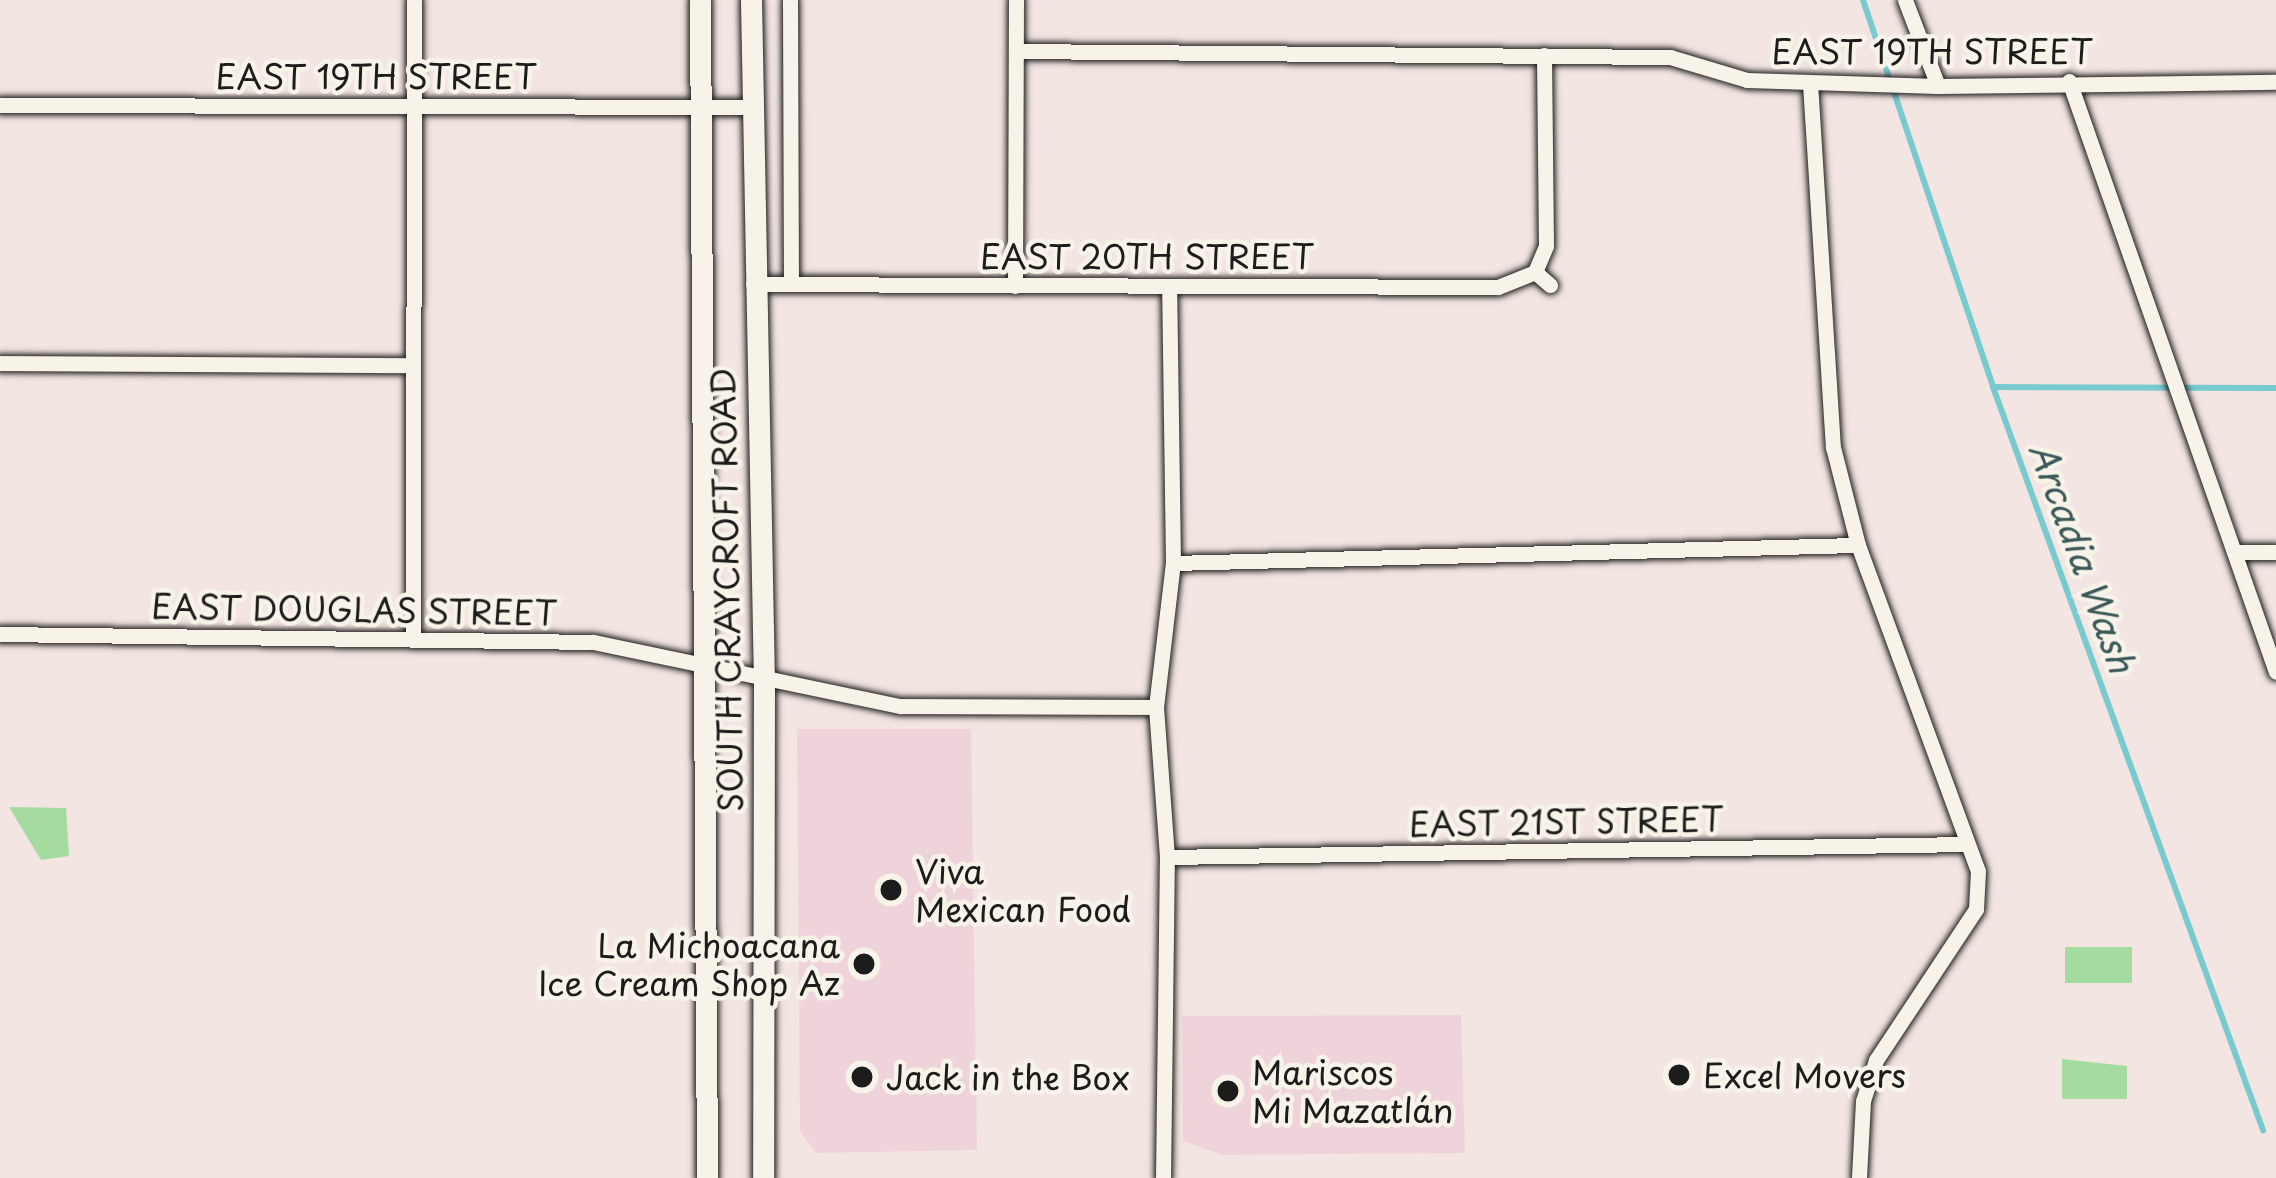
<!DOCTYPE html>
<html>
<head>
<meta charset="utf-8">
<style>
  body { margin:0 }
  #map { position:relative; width:2276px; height:1178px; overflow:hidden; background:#f3e5e2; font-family:"Playpen Sans",sans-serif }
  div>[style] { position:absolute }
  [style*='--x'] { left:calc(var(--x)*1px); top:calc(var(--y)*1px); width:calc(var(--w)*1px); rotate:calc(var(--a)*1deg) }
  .built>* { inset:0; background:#eed4da }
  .green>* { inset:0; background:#a4db9f; transform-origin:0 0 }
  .stream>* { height:6px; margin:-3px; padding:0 3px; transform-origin:3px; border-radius:3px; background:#78cace }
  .roads { filter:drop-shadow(0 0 3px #1c1c1c) drop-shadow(0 0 3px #1c1c1c) }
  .street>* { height:15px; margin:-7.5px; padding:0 7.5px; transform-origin:7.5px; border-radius:7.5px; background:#f7f3e8 }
  .secondary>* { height:21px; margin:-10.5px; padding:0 10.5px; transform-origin:10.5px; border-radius:10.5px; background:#f7f3e8 }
  .dots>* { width:33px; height:33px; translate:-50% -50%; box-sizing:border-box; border:6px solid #f7f3e8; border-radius:50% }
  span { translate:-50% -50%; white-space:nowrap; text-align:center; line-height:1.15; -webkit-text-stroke:9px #f7f3e8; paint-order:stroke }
  .street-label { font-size:33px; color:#1c1c1c }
  .poi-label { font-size:33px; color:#1c1c1c }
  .left { translate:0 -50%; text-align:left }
  .right { translate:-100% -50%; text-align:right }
  .water-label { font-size:36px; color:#3c595a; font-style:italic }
</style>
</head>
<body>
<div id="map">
  <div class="built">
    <div style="clip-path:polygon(797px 729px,971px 729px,977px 1150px,816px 1153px,800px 1131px)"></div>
    <div style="clip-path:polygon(1461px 1015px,1465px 1153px,1222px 1155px,1183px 1141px,1182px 1016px)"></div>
  </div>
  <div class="green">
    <div style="clip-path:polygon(9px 807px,66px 808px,69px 856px,41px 860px)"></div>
    <div style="left:2065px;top:947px;width:67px;height:36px"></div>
    <div style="clip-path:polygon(2062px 1059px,2127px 1066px,2127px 1099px,2062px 1099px)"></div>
  </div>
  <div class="stream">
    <div style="--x:1863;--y:0;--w:408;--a:71.4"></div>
    <div style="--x:1993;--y:387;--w:791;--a:70.03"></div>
    <div style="--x:1993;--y:387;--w:283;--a:0.2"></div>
  </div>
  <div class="roads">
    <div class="street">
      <div style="--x:790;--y:0;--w:283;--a:89.8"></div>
      <div style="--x:1905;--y:0;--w:92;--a:69"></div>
      <div style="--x:1016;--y:51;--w:654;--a:0.53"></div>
      <div style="--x:1670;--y:57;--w:80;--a:16.6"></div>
      <div style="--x:1747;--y:80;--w:191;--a:1.8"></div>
      <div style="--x:1938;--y:86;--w:338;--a:-0.7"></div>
      <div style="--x:1544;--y:55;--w:191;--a:89.4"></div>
      <div style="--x:1546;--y:246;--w:28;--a:113"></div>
      <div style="--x:1535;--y:272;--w:20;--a:41"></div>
      <div style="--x:2069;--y:81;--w:626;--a:70.7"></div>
      <div style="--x:1810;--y:83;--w:365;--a:86.4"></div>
      <div style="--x:1833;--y:447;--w:101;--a:75.7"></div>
      <div style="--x:1858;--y:545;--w:347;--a:69.8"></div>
      <div style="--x:1978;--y:871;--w:38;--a:93"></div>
      <div style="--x:1976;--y:909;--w:181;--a:123.5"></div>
      <div style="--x:1876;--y:1060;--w:43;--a:107.6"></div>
      <div style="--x:1863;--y:1101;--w:77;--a:93"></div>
      <div style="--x:0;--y:105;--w:752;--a:0.15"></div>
      <div style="--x:753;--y:284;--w:745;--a:0.23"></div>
      <div style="--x:1498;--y:287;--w:40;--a:-22"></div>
      <div style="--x:1015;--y:286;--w:286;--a:-89.8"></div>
      <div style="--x:0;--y:363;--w:410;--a:0.3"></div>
      <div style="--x:2234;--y:552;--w:42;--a:0"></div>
      <div style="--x:1173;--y:563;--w:685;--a:-1.51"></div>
      <div style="--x:0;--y:634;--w:593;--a:0.77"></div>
      <div style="--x:593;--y:642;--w:314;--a:11.8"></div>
      <div style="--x:900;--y:706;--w:256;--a:0.2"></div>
      <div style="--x:413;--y:639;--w:639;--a:-89.91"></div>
      <div style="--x:1167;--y:857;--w:798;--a:-0.93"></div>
      <div style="--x:1163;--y:1178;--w:321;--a:-89.3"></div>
      <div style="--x:1167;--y:857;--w:150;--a:-94.2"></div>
      <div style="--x:1156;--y:707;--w:145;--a:-83.3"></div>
      <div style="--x:1173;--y:563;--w:275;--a:-90.8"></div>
    </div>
    <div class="secondary">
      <div style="--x:700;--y:0;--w:1178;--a:89.66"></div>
      <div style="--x:751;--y:0;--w:681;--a:88.91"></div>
      <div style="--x:764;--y:681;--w:497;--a:90.1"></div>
    </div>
  </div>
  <div class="dots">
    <div style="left:891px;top:890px;background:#1c1c1c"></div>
    <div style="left:864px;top:964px;background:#1c1c1c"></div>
    <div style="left:1679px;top:1075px;background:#1c1c1c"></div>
    <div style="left:862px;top:1077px;background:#1c1c1c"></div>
    <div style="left:1228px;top:1091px;background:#1c1c1c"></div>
  </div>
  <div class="street-label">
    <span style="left:1932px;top:51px">EAST 19TH STREET</span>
    <span style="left:376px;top:76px">EAST 19TH STREET</span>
    <span style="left:1147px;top:256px">EAST 20TH STREET</span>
    <span style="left:726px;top:590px;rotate:-91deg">SOUTH CRAYCROFT ROAD</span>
    <span style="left:354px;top:609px;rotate:1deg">EAST DOUGLAS STREET</span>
    <span style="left:1566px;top:821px;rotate:-1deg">EAST 21ST STREET</span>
  </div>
  <div class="poi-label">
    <span class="left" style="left:915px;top:890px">Viva<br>Mexican Food</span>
    <span class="right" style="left:840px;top:964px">La Michoacana<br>Ice Cream Shop Az</span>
    <span class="left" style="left:1252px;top:1091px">Mariscos<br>Mi Mazatlán</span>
    <span class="left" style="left:1703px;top:1075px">Excel Movers</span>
    <span class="left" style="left:886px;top:1077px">Jack in the Box</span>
  </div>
  <div class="water-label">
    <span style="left:2083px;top:557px;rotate:70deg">Arcadia Wash</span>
  </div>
</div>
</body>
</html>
